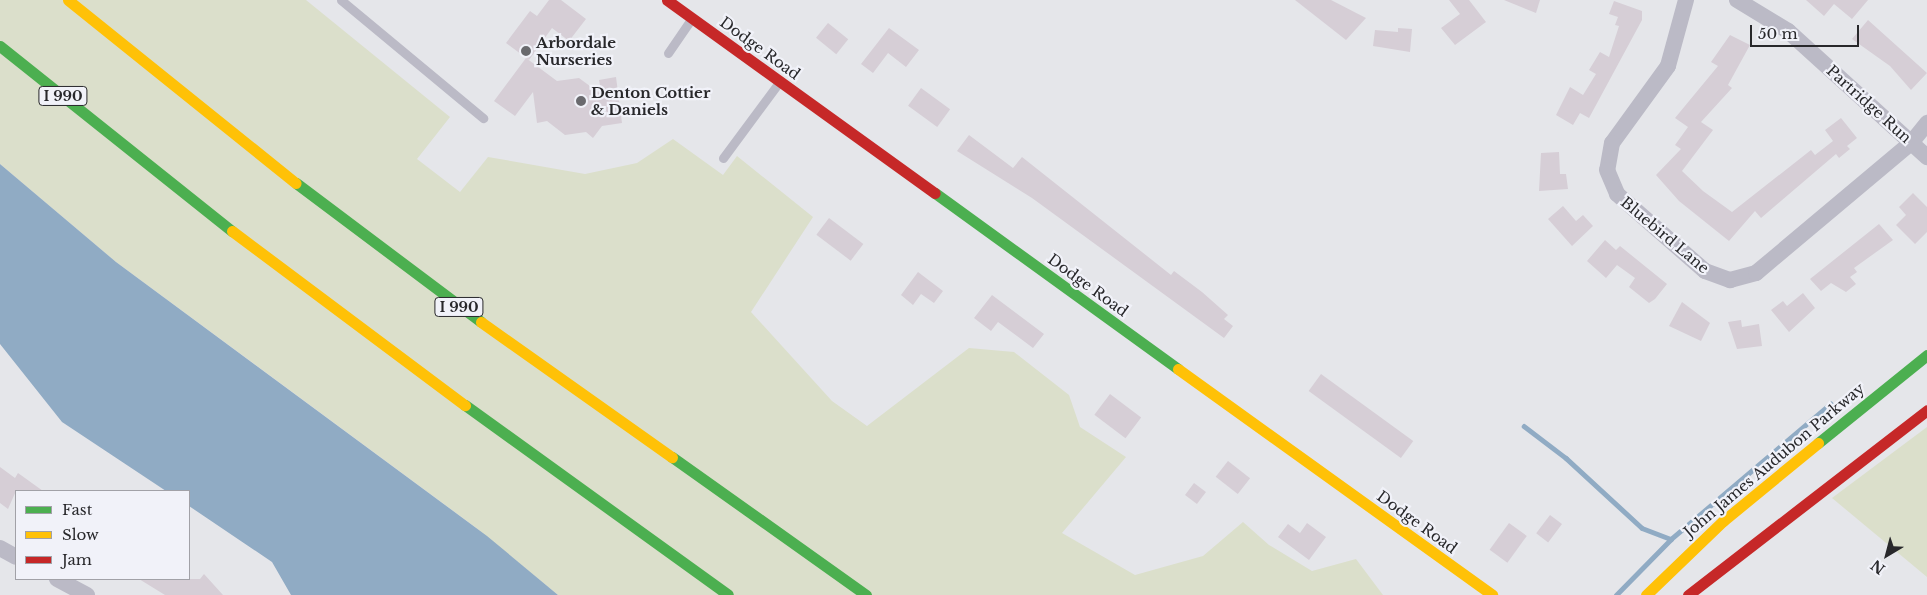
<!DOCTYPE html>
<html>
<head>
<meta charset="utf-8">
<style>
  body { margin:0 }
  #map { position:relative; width:1927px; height:595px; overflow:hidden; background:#e5e6ea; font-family:"Libre Baskerville",serif }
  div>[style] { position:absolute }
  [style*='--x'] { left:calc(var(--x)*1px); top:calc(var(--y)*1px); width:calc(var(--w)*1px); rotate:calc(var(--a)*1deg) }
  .green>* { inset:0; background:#dbdfcb }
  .water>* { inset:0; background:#90abc4 }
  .stream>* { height:4.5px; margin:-2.25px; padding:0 2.25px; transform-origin:2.25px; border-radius:2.25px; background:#90abc4 }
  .building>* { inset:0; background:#d6ced6; transform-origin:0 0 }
  .lane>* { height:9px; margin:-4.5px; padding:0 4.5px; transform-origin:4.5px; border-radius:4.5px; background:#bbbac6 }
  .street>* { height:16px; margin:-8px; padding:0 8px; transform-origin:8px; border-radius:8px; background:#bbbac6 }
  .fast>* { height:11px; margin:-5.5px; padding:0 5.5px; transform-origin:5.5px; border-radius:5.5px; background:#4caf50 }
  .slow>* { height:11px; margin:-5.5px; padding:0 5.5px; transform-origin:5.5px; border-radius:5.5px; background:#ffc107 }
  .jam>* { height:11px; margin:-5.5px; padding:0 5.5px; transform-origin:5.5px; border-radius:5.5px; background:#c62828 }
  .dots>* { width:14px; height:14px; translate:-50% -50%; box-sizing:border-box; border:2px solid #f1f2f9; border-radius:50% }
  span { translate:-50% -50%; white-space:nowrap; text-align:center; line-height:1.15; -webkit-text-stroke:4.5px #f1f2f9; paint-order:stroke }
  .shield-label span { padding:1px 4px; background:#f1f2f9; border:1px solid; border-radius:4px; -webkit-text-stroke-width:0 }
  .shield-label { font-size:14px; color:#28282b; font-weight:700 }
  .poi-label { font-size:15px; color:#28282b; font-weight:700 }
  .left { translate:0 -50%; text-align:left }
  .street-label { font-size:15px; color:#28282b }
  .legend { position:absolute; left:15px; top:490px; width:175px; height:90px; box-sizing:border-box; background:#f1f2f9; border:1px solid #a1a1a7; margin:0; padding:6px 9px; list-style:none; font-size:15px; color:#28282b }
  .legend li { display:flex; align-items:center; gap:10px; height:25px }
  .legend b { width:25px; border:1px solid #a1a1a7 }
  .north { position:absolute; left:1862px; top:530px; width:50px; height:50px; -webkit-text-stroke:4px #f1f2f9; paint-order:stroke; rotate:217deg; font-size:14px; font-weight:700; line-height:20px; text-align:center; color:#28282b }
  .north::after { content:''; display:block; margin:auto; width:18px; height:22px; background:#28282b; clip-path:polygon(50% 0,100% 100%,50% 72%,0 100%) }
  .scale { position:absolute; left:1750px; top:25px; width:109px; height:22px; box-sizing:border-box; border:2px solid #28282b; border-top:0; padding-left:6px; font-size:15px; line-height:18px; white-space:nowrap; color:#28282b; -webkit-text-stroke:4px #f1f2f9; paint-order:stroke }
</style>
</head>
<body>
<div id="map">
  <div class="green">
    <div style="clip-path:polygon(0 0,306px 0,450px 117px,417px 159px,460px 192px,488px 157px,585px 174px,637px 163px,673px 139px,723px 175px,737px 156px,813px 217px,751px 312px,832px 401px,867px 426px,969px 348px,1014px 352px,1069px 395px,1080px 427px,1126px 457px,1062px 533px,1135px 575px,1203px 556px,1243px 522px,1269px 545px,1312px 571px,1356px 559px,1383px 595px,558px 595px,475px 527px,116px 262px,0 164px)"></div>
    <div style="clip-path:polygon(1927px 427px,1927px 577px,1832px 498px)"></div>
  </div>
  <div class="water">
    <div style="clip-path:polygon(0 164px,116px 262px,487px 536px,558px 595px,291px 595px,272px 562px,189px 506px,189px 491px,166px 491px,62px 422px,0 344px)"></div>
  </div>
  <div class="stream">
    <div style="--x:1524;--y:426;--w:53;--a:37.3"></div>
    <div style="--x:1566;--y:458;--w:103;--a:42.6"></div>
    <div style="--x:1642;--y:528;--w:31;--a:21"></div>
    <div style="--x:1671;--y:539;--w:209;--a:-40.3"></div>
    <div style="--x:1616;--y:595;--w:78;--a:-45.5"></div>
  </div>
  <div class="building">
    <div style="clip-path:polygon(549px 0,561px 0,586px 19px,569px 41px,552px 28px,529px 60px,506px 43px,530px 11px,537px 16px)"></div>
    <div style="clip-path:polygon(1295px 0,1331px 0,1366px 18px,1346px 40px)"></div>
    <div style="clip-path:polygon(1449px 0,1469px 0,1486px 22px,1455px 45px,1441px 28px,1460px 14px)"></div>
    <div style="clip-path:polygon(1504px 0,1540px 0,1536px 13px)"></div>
    <div style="clip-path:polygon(1806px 0,1868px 0,1852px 19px,1834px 4px,1824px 16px)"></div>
    <div style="clip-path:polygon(1614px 1px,1642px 11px,1642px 20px,1589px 118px,1580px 113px,1573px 125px,1556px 115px,1570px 87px,1583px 95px,1596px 74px,1589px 70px,1600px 52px,1609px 57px,1619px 26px,1615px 25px,1618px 17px,1609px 14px)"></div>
    <div style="clip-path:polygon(1868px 20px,1927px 73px,1911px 90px,1890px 66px,1852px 39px)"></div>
    <div style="left:828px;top:23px;width:26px;height:19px;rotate:39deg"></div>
    <div style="clip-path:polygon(889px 28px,919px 50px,906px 67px,888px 53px,873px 73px,861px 64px)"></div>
    <div style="clip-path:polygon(1398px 28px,1412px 29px,1410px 52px,1373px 46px,1375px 30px,1398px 32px)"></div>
    <div style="clip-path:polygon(1730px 35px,1750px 45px,1728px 85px,1732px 88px,1701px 122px,1713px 130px,1682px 171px,1703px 191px,1732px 212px,1811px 150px,1815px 155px,1833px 141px,1825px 130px,1841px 118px,1857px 138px,1847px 146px,1850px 149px,1839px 158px,1836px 154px,1761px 218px,1755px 211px,1729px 241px,1679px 201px,1656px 175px,1681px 149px,1675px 145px,1688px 127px,1675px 118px,1718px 66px,1711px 62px)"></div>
    <div style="clip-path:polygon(526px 58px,557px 81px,579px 78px,602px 95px,599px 80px,616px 77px,622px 123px,602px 126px,593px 138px,586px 132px,565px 135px,547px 121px,537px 123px,533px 92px,515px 116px,494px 101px)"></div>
    <div style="left:921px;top:88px;width:36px;height:22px;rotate:36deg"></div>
    <div style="clip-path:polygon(969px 135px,1013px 168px,1022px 157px,1171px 275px,1174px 271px,1202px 292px,1228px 315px,1224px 319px,1233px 326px,1224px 338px,1032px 198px,957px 151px)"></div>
    <div style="clip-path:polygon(1559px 152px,1560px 174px,1566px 174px,1568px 189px,1539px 191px,1541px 153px)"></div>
    <div style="clip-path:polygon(1913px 193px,1927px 207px,1927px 232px,1915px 244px,1896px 225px,1906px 215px,1899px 207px)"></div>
    <div style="clip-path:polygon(1563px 206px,1576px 221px,1583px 215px,1593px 226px,1572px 246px,1548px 219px)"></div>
    <div style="left:829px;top:218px;width:43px;height:21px;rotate:37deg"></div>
    <div style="clip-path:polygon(1879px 224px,1893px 240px,1854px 268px,1857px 272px,1850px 277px,1856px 284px,1846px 292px,1831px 283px,1821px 291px,1810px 279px)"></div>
    <div style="clip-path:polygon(1605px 240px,1616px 250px,1620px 246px,1667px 284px,1655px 299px,1649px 303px,1629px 287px,1635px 278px,1617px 265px,1606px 278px,1587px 261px)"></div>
    <div style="clip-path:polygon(918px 272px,943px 291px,934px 303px,921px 294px,913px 305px,901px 295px)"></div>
    <div style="clip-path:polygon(1803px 293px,1815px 308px,1789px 332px,1771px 310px,1783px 301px,1787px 306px)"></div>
    <div style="clip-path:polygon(992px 295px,1044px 334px,1033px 348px,998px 322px,991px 331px,974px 318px)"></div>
    <div style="clip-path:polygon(1682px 302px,1710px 323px,1701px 341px,1669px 326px)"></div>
    <div style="clip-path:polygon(1741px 320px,1742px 327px,1759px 324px,1762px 346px,1737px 349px,1728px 322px)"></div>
    <div style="left:1321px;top:374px;width:114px;height:21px;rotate:36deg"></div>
    <div style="left:1110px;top:394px;width:39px;height:26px;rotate:37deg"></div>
    <div style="left:1228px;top:461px;width:28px;height:20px;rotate:38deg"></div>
    <div style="clip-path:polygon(0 467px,15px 478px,18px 473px,43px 491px,16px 491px,8px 509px,0 503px)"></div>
    <div style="left:1194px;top:483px;width:15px;height:15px;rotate:37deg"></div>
    <div style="left:1550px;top:515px;width:15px;height:23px;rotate:37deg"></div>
    <div style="clip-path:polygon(1307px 523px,1326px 537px,1309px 560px,1278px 537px,1288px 524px,1300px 533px)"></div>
    <div style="left:1509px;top:523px;width:22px;height:33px;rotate:36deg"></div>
    <div style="clip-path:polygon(204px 574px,223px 595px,165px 595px,139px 579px,200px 579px)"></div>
  </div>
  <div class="lane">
    <div style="--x:341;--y:0;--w:185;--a:39.7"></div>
    <div style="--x:668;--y:53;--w:42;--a:-55.6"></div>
    <div style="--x:723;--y:158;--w:96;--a:-53.5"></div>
  </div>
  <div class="street">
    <div style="--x:1686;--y:0;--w:68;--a:105.3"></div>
    <div style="--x:1668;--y:66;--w:95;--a:126"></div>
    <div style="--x:1612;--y:143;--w:27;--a:100"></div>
    <div style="--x:1607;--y:170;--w:26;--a:67"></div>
    <div style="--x:1617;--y:194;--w:117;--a:41.2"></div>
    <div style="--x:1705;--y:271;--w:27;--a:20"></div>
    <div style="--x:1730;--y:280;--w:27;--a:-15"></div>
    <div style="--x:1756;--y:273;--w:202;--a:-40"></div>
    <div style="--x:1911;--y:143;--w:26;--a:-51"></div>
    <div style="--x:1737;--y:0;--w:60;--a:31.3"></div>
    <div style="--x:1788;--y:31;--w:188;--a:42.2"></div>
    <div style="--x:0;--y:548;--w:18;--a:29"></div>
    <div style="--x:57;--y:579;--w:34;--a:28"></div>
  </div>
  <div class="fast">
    <div style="--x:0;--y:46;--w:297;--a:38.6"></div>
    <div style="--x:296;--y:183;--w:231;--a:36.9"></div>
    <div style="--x:935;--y:193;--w:300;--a:35.9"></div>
    <div style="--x:465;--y:405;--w:324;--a:35.8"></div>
    <div style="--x:1818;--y:443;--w:140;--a:-38.9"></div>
    <div style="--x:672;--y:457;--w:238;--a:35.4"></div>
  </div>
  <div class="slow">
    <div style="--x:68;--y:0;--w:292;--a:38.8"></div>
    <div style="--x:232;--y:231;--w:291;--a:36.8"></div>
    <div style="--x:481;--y:322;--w:234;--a:35.3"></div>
    <div style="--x:1178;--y:369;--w:387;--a:35.7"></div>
    <div style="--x:1646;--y:595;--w:107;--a:-43.9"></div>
    <div style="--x:1723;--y:521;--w:123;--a:-39.4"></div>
  </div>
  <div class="jam">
    <div style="--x:667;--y:0;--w:330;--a:35.8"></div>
    <div style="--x:1688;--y:595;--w:302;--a:-37.7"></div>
  </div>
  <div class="dots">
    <div style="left:526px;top:51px;background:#6a6a6e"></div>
    <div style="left:581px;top:101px;background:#6a6a6e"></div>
  </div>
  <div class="shield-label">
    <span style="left:63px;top:96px">I 990</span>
    <span style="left:459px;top:307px">I 990</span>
  </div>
  <div class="poi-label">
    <span class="left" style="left:536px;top:51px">Arbordale<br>Nurseries</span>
    <span class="left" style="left:591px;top:101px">Denton Cottier<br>&amp; Daniels</span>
  </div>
  <div class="street-label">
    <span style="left:760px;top:48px;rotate:36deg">Dodge Road</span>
    <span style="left:1869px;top:104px;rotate:42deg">Partridge Run</span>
    <span style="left:1665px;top:235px;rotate:40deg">Bluebird Lane</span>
    <span style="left:1088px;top:285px;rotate:36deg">Dodge Road</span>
    <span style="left:1774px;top:460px;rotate:-40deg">John James Audubon Parkway</span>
    <span style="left:1417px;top:522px;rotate:36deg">Dodge Road</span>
  </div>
  <ul class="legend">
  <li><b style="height:6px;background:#4caf50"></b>Fast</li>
  <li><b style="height:6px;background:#ffc107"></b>Slow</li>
  <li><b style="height:6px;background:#c62828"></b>Jam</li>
  </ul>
  <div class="north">N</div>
  <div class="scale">50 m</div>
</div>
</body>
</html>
